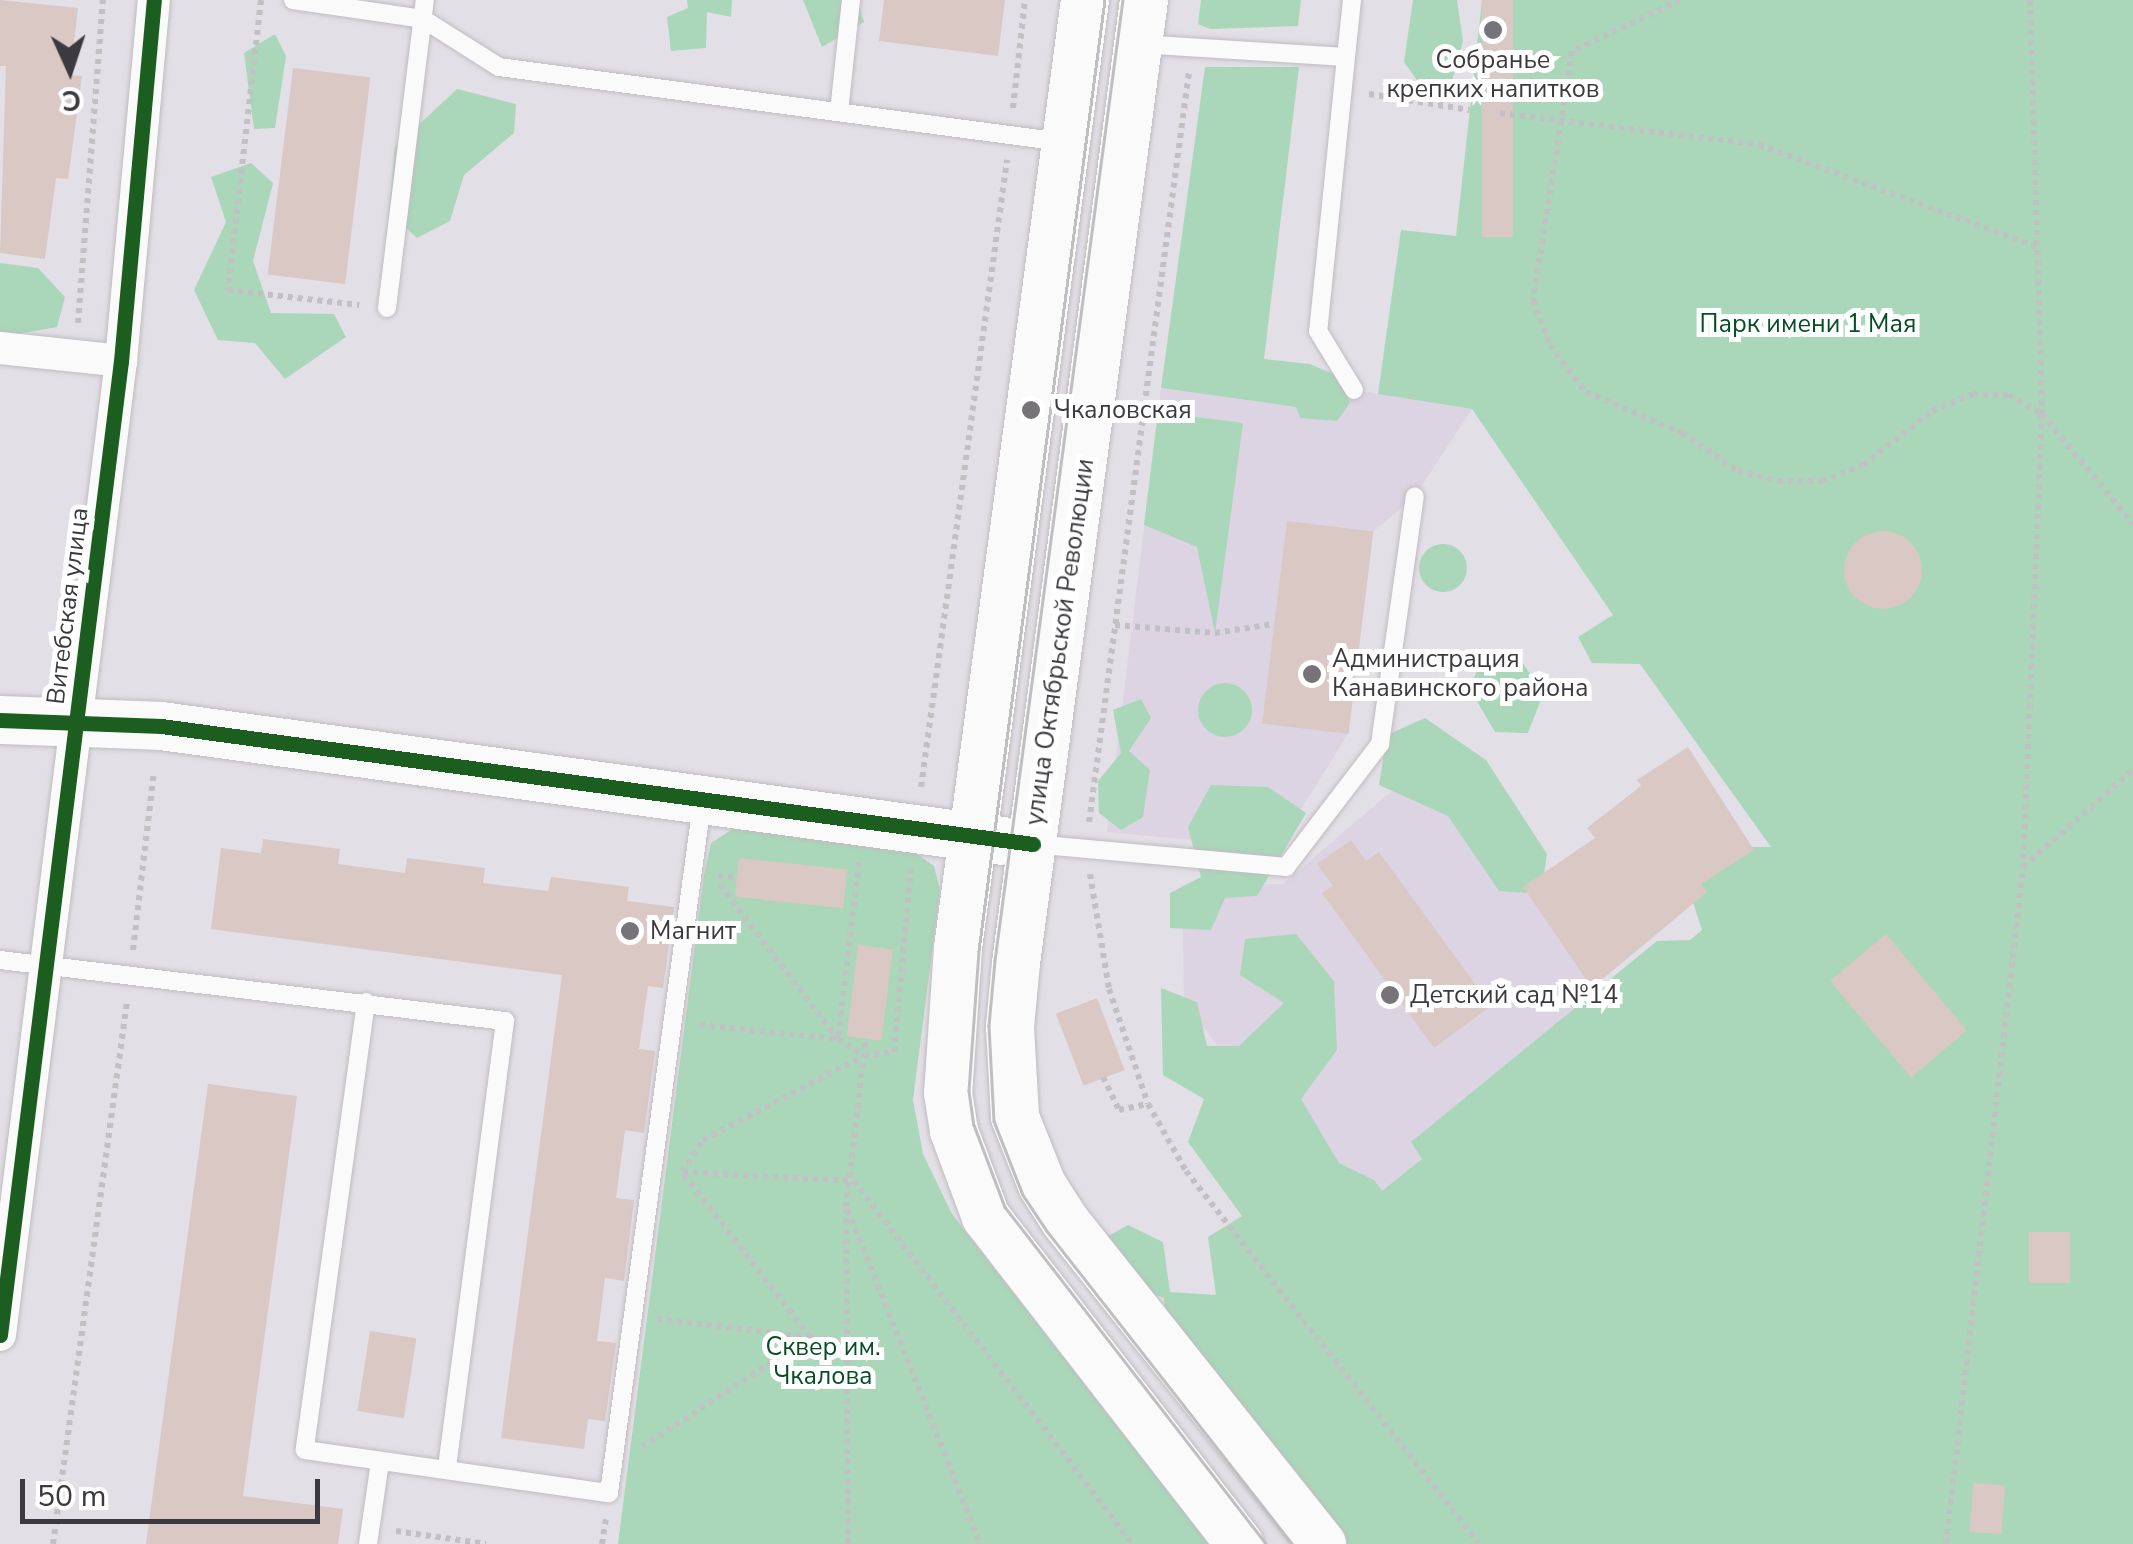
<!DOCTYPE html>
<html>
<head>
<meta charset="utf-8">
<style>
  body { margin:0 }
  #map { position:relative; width:2133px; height:1544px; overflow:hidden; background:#e3dfe6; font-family:"Nunito Sans",sans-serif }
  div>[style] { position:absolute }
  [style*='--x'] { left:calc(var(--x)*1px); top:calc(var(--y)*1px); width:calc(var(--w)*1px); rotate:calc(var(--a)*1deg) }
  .built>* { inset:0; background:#dcd4e2 }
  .green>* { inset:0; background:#aad7b9 }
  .round { border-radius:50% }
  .building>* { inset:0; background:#d9c8c4; transform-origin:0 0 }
  .path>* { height:6px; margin-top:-3px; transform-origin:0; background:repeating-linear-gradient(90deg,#c1c0c3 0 5px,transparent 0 10px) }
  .roads { filter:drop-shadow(0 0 2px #bfbcc1) drop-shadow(0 0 2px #bfbcc1) }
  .lane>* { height:18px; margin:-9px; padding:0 9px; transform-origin:9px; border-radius:9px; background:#fbfafb }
  .street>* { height:32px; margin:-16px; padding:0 16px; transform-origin:16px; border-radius:16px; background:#fbfafb }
  .secondary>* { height:48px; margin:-24px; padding:0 24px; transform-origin:24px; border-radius:24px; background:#fbfafb }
  .tram>* { height:2.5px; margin:-1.25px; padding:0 1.25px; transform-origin:1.25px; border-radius:1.25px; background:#bfbec0 }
  .cycleway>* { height:15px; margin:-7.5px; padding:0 7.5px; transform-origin:7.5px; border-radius:7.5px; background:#1b5e20 }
  .dots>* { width:28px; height:28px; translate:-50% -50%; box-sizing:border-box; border:5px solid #fff; border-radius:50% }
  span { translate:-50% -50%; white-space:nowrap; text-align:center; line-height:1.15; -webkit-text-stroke:10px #fff; paint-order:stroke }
  .poi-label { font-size:25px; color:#3d3a3f }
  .left { translate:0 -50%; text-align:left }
  .park-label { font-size:25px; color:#064f26 }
  .street-label { font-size:25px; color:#3d3a3f }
  .north { position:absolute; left:20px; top:20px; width:100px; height:100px; -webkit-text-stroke:8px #fff; paint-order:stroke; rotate:177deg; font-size:28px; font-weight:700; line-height:40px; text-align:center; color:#3d3a3f }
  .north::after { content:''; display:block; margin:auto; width:35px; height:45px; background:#3d3a3f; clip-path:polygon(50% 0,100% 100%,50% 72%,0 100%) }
  .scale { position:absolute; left:20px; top:1479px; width:300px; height:45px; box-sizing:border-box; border:5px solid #3d3a3f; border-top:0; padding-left:12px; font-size:30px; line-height:35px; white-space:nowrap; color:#3d3a3f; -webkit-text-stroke:8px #fff; paint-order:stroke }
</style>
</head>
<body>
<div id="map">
  <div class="built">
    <div style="clip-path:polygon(1161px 388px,1319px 410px,1354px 390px,1472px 409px,1415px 496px,1373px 532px,1348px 734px,1277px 848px,1107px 832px)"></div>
    <div style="clip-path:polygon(1423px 764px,1523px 887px,1606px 1008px,1347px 1221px,1184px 1001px,1182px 885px,1283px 884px)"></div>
  </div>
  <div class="green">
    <div style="clip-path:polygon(687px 0,732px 0,731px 17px,707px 12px,706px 48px,671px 51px,667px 17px,688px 8px)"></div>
    <div style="clip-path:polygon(803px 0,857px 0,864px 22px,822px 47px)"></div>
    <div style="clip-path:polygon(1201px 0,1301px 0,1298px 26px,1210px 29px,1198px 24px)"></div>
    <div style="clip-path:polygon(1413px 0,1457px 0,1463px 41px,1452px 81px,1455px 99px,1429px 97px,1404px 62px)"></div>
    <div style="clip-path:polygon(1482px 0,2133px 0,2133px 1544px,1326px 1544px,1167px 1330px,1164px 1298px,1106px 1278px,1103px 1239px,1128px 1225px,1163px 1242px,1170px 1292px,1216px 1295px,1208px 1237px,1242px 1216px,1188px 1142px,1204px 1099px,1163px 1075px,1161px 988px,1197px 1002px,1207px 1046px,1239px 1046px,1284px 1003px,1240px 975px,1245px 939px,1296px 934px,1334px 981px,1337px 1050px,1301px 1099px,1339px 1163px,1374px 1180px,1382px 1191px,1422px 1159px,1411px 1142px,1657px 941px,1690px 940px,1702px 930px,1690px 893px,1731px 847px,1771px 847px,1640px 664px,1592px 663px,1578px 637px,1613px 615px,1472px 409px,1378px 394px,1401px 230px,1456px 236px)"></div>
    <div style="clip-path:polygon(275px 34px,286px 56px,275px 128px,254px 129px,244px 53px)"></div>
    <div style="clip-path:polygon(1205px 67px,1299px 67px,1264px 359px,1310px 364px,1338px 376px,1350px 403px,1337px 421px,1300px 418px,1296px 407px,1161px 388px)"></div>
    <div style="clip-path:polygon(457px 89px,516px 104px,514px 133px,464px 175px,450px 221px,417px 238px,389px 212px,395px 147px)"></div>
    <div style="clip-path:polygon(251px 163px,273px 183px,253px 261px,271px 313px,334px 314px,346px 337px,285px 379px,255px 343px,218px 340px,194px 290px,226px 222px,211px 177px)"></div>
    <div style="clip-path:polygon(0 263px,38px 268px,65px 297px,57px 327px,0 337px)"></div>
    <div style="clip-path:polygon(1158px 412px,1243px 423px,1215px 633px,1197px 547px,1144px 525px)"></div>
    <div class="round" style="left:1419px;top:544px;width:48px;height:48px"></div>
    <div style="clip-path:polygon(1521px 660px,1543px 694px,1528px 733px,1495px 732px,1469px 688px,1481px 663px)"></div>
    <div class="round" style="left:1198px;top:683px;width:54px;height:54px"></div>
    <div style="clip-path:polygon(1141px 699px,1151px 718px,1129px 751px,1150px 770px,1143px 817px,1121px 830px,1099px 813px,1098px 781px,1121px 753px,1113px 710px)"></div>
    <div style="clip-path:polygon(1425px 718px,1486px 760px,1547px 854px,1541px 894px,1499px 891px,1448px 816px,1379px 785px,1387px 735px)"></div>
    <div style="clip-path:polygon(1211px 785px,1268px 787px,1306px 813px,1257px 896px,1225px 898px,1211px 930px,1170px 928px,1170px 893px,1201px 877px,1188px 827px)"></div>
    <div style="clip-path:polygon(734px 828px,913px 851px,934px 866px,940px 890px,913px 1100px,923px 1154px,952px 1214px,1209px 1544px,618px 1544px,704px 875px,711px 843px)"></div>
  </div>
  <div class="building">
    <div style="clip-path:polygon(0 0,78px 8px,70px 75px,82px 76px,68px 179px,56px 178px,45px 259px,0 253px,6px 66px,0 66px)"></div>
    <div style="clip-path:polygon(884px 0,1005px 0,998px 56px,879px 41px)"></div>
    <div style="left:1482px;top:0;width:31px;height:237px"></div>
    <div style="left:293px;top:68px;width:78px;height:208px;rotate:7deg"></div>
    <div style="left:1287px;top:521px;width:87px;height:204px;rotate:7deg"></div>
    <div class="round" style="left:1844px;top:531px;width:78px;height:78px"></div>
    <div style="clip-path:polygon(1688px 747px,1754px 850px,1701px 884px,1707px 892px,1592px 988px,1523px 887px,1595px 838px,1587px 828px,1641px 786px,1637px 780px)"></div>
    <div style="clip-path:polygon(263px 839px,340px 849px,338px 864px,405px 873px,407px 858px,485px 868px,483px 883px,515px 887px,548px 891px,551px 877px,629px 887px,627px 901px,674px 907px,663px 988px,648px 986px,639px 1049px,655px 1051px,644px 1133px,625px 1130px,616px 1198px,634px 1200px,624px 1281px,605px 1278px,597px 1341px,616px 1343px,605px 1421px,588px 1419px,584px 1449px,501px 1438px,562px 975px,211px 929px,221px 848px,261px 853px)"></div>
    <div style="clip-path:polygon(1351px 840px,1366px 861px,1379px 852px,1491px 1006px,1434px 1048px,1322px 893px,1333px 886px,1317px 864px)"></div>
    <div style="left:739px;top:858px;width:109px;height:39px;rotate:6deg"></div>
    <div style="left:1886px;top:934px;width:126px;height:73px;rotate:50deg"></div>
    <div style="left:858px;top:945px;width:35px;height:92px;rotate:7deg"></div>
    <div style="left:1097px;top:998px;width:77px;height:44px;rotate:69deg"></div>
    <div style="clip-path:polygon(208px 1084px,297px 1096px,243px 1496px,343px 1509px,338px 1544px,146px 1544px)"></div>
    <div style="left:2029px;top:1232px;width:41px;height:51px"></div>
    <div style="left:370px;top:1331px;width:47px;height:81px;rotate:9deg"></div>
    <div style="left:1973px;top:1483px;width:32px;height:49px;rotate:4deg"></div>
  </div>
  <div class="path">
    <div style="--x:261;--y:0;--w:292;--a:96.5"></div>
    <div style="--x:228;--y:290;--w:132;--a:6.5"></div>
    <div style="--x:1680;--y:0;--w:119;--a:154.7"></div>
    <div style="--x:1572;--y:51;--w:252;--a:98.9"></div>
    <div style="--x:1533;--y:300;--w:48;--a:69.3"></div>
    <div style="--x:1550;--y:345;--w:59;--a:52.5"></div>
    <div style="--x:1586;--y:392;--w:104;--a:23.1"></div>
    <div style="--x:1682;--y:433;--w:68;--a:34.2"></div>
    <div style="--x:1738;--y:471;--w:41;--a:14"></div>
    <div style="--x:1778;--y:481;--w:44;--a:0"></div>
    <div style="--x:1822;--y:481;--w:44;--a:-21.3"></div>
    <div style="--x:1863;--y:465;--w:88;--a:-38"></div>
    <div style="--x:1932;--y:411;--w:44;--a:-22.5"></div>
    <div style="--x:1973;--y:394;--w:36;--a:2"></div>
    <div style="--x:2009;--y:395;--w:38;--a:30"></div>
    <div style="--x:2042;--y:414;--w:453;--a:92.4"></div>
    <div style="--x:2030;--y:0;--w:414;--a:88.3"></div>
    <div style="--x:2042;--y:414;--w:143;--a:50.4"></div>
    <div style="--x:1369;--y:94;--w:102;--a:9"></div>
    <div style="--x:1013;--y:108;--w:109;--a:-83.7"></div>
    <div style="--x:1500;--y:113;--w:261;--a:7"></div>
    <div style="--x:1759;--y:145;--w:296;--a:20.1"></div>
    <div style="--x:78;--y:323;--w:324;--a:-85.6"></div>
    <div style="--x:1115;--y:625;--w:100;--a:4.6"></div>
    <div style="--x:1215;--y:633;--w:60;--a:-8.7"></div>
    <div style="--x:921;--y:787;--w:633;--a:-82.19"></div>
    <div style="--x:1089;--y:822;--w:757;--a:-82.41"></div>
    <div style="--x:859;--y:862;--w:178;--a:96.8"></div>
    <div style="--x:838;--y:1039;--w:31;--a:33"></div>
    <div style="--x:1090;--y:874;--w:117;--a:80.6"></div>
    <div style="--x:1109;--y:989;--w:121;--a:71.3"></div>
    <div style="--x:1148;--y:1104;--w:77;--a:60.4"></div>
    <div style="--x:1186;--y:1171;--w:474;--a:51.8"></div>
    <div style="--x:718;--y:876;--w:19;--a:3"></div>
    <div style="--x:720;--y:885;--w:193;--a:52.6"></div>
    <div style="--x:133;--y:950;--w:179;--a:-83.3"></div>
    <div style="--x:700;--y:1025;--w:137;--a:5.9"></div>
    <div style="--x:1103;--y:1077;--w:37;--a:64"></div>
    <div style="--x:1119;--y:1110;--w:30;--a:-12"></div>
    <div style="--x:683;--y:1172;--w:171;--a:3"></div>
    <div style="--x:854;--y:1181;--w:458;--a:52.5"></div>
    <div style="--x:848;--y:1210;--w:359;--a:68.4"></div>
    <div style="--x:657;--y:1319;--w:154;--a:6.7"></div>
    <div style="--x:810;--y:1337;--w:209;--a:-127.8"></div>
    <div style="--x:682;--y:1172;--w:38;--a:-57"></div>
    <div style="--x:703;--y:1140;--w:182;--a:-27.6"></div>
    <div style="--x:864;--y:1056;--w:30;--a:-8"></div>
    <div style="--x:894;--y:1052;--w:184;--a:-84.7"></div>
    <div style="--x:642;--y:1447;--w:201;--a:-33.2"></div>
    <div style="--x:810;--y:1337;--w:37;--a:6"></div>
    <div style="--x:396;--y:1531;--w:91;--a:8.2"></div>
    <div style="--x:53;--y:1544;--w:547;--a:-82.23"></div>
    <div style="--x:602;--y:1544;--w:25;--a:-81"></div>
    <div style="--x:848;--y:1544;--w:337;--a:-90.3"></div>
    <div style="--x:846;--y:1207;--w:170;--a:-83.3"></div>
    <div style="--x:1946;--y:1544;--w:681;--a:-83.51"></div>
    <div style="--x:2023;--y:867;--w:147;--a:-41.4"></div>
  </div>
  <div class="roads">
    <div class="lane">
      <div style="--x:293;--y:0;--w:131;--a:8.3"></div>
      <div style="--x:423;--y:19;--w:90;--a:32.3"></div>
      <div style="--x:499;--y:67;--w:568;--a:7.59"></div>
      <div style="--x:1139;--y:44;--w:207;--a:3.6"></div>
      <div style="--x:1346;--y:57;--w:57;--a:-84"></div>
      <div style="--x:1346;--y:57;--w:275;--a:95.8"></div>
      <div style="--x:1318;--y:331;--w:69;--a:58.6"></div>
      <div style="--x:839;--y:112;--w:113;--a:-83.9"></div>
      <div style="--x:387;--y:308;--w:310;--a:-83"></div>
      <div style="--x:1033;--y:844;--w:254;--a:5.2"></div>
      <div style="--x:1286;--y:867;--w:155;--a:-52.6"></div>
      <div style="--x:1380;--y:744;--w:250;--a:-82"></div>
      <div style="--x:0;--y:960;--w:509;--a:6.89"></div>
      <div style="--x:505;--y:1021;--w:450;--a:97.4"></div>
      <div style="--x:366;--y:1002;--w:452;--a:97.8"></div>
      <div style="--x:305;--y:1450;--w:307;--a:8.1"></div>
      <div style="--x:609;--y:1493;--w:696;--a:-82.32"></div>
      <div style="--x:368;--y:1544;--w:83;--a:-81.7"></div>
    </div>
    <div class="street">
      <div style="--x:0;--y:348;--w:122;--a:6.1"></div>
      <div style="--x:0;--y:1335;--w:981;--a:-82.92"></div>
      <div style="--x:121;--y:361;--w:363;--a:-84.8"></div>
    </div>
    <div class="secondary">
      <div style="--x:1085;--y:0;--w:956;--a:97.63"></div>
      <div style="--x:958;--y:948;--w:145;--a:93.9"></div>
      <div style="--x:948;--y:1093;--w:38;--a:81"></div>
      <div style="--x:954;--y:1131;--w:92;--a:69.6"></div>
      <div style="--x:986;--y:1217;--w:414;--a:52.2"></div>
      <div style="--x:1144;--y:0;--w:971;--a:97.57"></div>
      <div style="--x:1016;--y:963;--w:64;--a:95.4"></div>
      <div style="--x:1010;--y:1027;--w:90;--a:86.8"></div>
      <div style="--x:1015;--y:1117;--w:73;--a:68.3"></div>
      <div style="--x:1042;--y:1185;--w:43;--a:57.4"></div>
      <div style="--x:1065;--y:1221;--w:413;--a:51.5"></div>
      <div style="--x:0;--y:720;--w:161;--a:2.1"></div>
      <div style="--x:161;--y:726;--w:850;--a:7.78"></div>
    </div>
  </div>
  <div class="tram">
    <div style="--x:1105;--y:0;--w:959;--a:97.55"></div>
    <div style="--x:979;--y:951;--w:140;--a:94.1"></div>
    <div style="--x:969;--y:1091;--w:34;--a:82"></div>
    <div style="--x:974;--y:1125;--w:88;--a:69.3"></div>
    <div style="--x:1005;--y:1207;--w:426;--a:52.2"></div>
    <div style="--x:1123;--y:0;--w:969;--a:97.59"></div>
    <div style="--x:995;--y:961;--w:65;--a:95.3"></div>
    <div style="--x:989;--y:1026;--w:95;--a:87"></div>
    <div style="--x:994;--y:1121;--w:79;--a:68.6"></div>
    <div style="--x:1023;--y:1195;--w:43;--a:56.3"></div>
    <div style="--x:1047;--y:1231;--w:397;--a:51.9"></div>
  </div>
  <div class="cycleway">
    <div style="--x:0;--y:720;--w:161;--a:2.1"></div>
    <div style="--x:161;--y:726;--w:880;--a:7.71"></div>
    <div style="--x:0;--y:1335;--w:981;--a:-82.92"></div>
    <div style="--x:121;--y:361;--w:363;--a:-84.8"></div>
  </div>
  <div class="dots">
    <div style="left:1493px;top:30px;background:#777479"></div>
    <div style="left:1031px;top:410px;background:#777479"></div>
    <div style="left:1312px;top:674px;background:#777479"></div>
    <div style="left:630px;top:931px;background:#777479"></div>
    <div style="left:1390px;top:995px;background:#777479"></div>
  </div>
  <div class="poi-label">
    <span style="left:1493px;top:75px">Собранье<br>крепких напитков</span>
    <span class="left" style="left:1054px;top:410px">Чкаловская</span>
    <span class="left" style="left:1332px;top:674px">Администрация<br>Канавинского района</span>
    <span class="left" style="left:650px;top:931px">Магнит</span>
    <span class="left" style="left:1410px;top:995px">Детский сад №14</span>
  </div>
  <div class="park-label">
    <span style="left:1808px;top:324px">Парк имени 1 Мая</span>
    <span style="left:823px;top:1362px">Сквер им.<br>Чкалова</span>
  </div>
  <div class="street-label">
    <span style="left:68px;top:606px;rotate:-83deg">Витебская улица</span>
    <span style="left:1060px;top:642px;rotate:-82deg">улица Октябрьской Революции</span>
  </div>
  <div class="north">С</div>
  <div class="scale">50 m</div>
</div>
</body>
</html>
